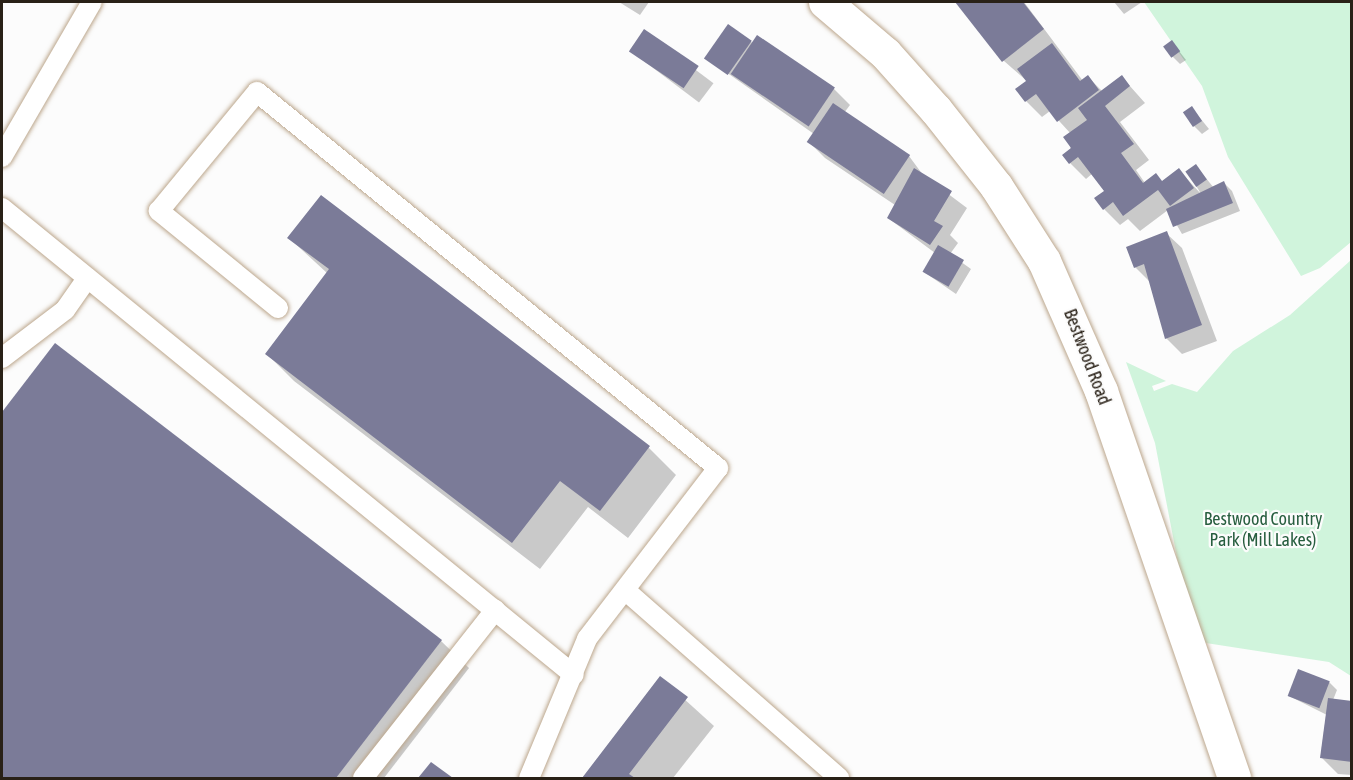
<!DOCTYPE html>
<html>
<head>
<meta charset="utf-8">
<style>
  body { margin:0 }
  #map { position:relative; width:1353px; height:780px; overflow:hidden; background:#fcfcfc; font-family:"Asap Condensed",sans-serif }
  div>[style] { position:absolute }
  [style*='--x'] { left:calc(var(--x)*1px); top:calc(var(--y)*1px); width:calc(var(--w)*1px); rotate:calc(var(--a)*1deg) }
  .green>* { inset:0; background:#d0f4dc }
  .shadow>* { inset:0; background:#0003; transform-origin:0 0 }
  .building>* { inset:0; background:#7b7b98; transform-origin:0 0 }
  .roads { filter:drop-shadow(0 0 2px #bca78d) drop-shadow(0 0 2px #bca78d) }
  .lane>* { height:20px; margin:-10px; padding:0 10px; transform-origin:10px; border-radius:10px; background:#fff }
  .secondary>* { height:33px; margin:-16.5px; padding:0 16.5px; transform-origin:16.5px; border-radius:16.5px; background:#fff }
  span { translate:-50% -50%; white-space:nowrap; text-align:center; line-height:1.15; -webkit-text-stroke:4.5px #fcfcfc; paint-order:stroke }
  .street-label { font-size:18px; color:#292117 }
  .park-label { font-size:18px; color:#275e3f }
  .frame { position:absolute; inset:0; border:3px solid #292117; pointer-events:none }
</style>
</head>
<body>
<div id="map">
  <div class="green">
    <div style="clip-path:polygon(1144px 2px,1351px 2px,1351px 242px,1320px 268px,1301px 276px,1228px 157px,1202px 86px)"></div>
    <div style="clip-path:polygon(1351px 260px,1351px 676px,1329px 662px,1193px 641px,1155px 443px,1126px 362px,1166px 381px,1152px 386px,1154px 391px,1172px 384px,1197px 392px,1233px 351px,1290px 315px)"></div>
  </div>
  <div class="shadow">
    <div style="clip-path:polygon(619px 2px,649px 2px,640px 15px)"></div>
    <div style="clip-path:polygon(957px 2px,1024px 2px,1083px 81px,1088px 77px,1102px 91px,1121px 76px,1145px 103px,1120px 122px,1149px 160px,1136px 170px,1145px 183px,1163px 182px,1179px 170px,1201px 194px,1188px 172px,1196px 166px,1214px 188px,1224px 183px,1232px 191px,1240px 211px,1182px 234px,1168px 210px,1140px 231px,1128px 219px,1120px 225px,1104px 209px,1106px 191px,1093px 173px,1086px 179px,1070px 163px,1071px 134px,1050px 111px,1042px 117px,1026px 101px,1017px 90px,1028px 82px,1004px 61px)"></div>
    <div style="clip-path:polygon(1114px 2px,1142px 2px,1124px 14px)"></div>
    <div style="left:644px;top:31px;width:87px;height:24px;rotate:37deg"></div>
    <div style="clip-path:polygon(751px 42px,834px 89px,850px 105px,844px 113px,909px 156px,923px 175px,967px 208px,950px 235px,958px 243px,950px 254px,971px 269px,956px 294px,924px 272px,935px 253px,888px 218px,895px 205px,825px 158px,809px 142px,814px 134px,706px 58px)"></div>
    <div style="clip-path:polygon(1172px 42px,1186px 60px,1180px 64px,1172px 56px)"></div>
    <div style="clip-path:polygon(1192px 108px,1209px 129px,1202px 134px,1194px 126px)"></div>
    <div style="clip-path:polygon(321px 197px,649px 448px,676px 475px,628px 538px,588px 507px,540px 569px,294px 381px,267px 354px,327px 273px,289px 238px)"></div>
    <div style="clip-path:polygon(1166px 233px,1182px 248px,1217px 341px,1182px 354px,1166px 338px,1151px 283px,1135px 267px)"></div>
    <div style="clip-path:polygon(55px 345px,441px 641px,469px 668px,384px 778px,2px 778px,2px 414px)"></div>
    <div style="clip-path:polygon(661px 678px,714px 726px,673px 778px,584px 778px)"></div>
    <div style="clip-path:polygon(1329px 682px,1337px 690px,1333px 700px,1352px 702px,1352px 775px,1338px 774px,1322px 758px,1327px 715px,1289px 696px)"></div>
  </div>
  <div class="building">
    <div style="clip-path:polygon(955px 2px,1023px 2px,1044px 29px,1002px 62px)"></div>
    <div style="left:728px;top:24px;width:29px;height:42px;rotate:35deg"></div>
    <div style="left:644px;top:29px;width:66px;height:27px;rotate:34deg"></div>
    <div style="left:757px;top:35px;width:94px;height:47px;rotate:34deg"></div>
    <div style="left:1172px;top:40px;width:14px;height:11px;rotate:54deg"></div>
    <div style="clip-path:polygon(1052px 43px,1080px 81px,1088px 75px,1099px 90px,1057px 122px,1036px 94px,1025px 102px,1015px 89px,1026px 81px,1017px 69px)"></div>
    <div style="clip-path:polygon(1122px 75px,1130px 86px,1105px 106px,1134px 144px,1121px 153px,1143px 183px,1156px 173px,1162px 181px,1179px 168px,1194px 188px,1170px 206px,1158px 190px,1123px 216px,1113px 202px,1103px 210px,1094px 198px,1104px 191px,1078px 157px,1069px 164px,1062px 155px,1071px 148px,1063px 137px,1087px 120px,1078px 108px)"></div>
    <div style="left:833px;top:103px;width:93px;height:47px;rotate:34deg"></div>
    <div style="left:1192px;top:106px;width:18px;height:11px;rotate:56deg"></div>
    <div style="left:1196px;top:164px;width:19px;height:13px;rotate:55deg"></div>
    <div style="clip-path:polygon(914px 168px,952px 191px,934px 221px,943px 226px,930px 245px,887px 218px)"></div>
    <div style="clip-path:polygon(1224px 181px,1233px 203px,1173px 227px,1166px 209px)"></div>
    <div style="clip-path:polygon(321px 195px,650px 446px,600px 511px,560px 481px,512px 543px,265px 354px,329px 269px,287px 238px)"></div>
    <div style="clip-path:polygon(1167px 231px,1202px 325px,1165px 339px,1144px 264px,1134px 268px,1126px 247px)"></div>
    <div style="left:938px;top:245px;width:30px;height:31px;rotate:30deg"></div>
    <div style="clip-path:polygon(55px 343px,442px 640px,336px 778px,2px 778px,2px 412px)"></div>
    <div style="left:1298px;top:669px;width:34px;height:29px;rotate:21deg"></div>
    <div style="clip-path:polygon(660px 676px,688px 697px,629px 774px,635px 778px,582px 778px)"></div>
    <div style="clip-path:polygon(1328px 698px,1352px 701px,1352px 762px,1320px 758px)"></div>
    <div style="clip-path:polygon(431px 762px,453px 778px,418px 778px)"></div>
  </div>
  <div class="roads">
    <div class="lane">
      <div style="--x:2;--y:157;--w:179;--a:-59.9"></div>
      <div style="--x:2;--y:208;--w:738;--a:39.23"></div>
      <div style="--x:278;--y:308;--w:154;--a:-140.8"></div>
      <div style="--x:159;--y:211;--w:154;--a:-50.5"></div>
      <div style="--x:257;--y:92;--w:595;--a:39.2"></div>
      <div style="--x:718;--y:468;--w:215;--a:127.5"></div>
      <div style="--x:587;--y:639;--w:151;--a:112.6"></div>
      <div style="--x:2;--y:358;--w:79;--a:-37.3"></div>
      <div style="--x:65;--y:310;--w:39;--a:-55"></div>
      <div style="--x:625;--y:590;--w:285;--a:41.3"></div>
      <div style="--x:363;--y:778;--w:214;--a:-51.8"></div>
    </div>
    <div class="secondary">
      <div style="--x:825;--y:2;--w:79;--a:40.4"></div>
      <div style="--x:885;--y:53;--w:76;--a:48.2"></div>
      <div style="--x:936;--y:110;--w:97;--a:51.7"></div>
      <div style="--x:996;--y:186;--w:89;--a:57.4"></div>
      <div style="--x:1044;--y:261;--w:142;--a:66.3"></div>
      <div style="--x:1101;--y:391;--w:409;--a:71"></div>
    </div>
  </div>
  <div class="street-label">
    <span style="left:1087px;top:357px;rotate:69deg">Bestwood Road</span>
  </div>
  <div class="park-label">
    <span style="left:1263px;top:530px">Bestwood Country<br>Park (Mill Lakes)</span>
  </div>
  <div class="frame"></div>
</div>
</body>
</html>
